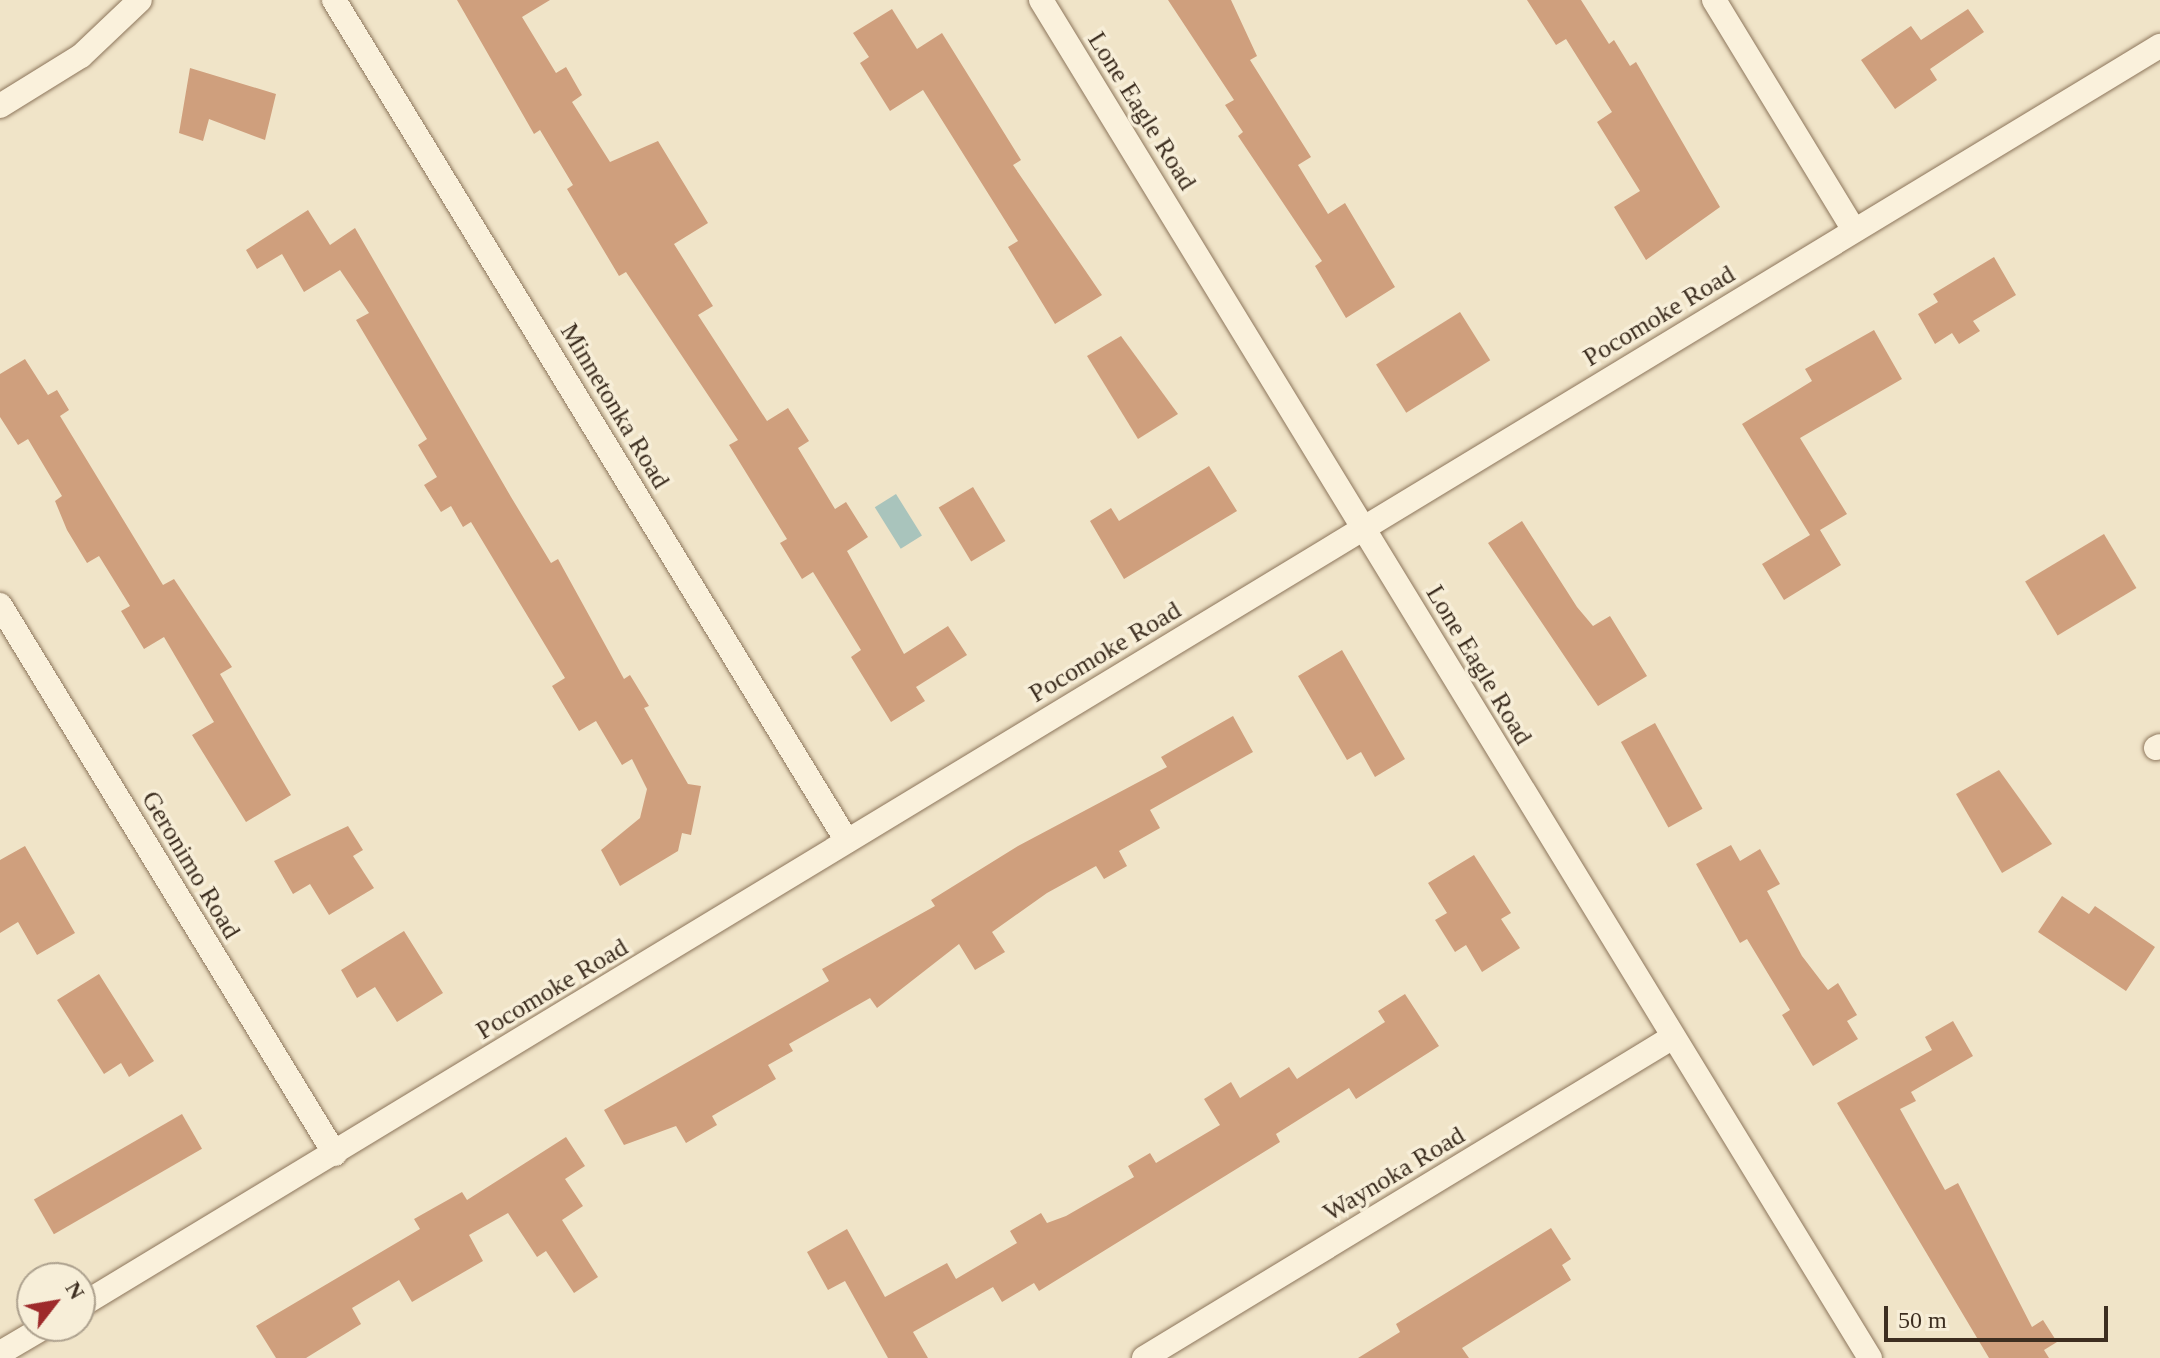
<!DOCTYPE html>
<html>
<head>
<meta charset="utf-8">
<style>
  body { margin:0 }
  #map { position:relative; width:2160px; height:1358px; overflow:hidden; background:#f0e4c8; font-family:Georgia,serif }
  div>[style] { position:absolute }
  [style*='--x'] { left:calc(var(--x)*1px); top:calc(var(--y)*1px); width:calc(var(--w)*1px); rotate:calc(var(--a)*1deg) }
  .water>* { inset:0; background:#a9c4bc; transform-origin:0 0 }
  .building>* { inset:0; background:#cf9f7d; transform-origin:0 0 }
  .roads { filter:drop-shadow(0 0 2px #8d765c) drop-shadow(0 0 2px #8d765c) }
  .minor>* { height:24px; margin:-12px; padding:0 12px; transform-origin:12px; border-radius:12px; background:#faf1dc }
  span { translate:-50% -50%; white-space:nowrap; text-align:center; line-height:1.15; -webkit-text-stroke:7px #f7eed8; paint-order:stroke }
  .street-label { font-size:26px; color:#3d2e20 }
  .north { position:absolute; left:16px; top:1262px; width:80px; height:80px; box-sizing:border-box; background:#f7eed8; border:2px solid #ada18e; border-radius:50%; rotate:59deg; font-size:22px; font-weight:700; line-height:32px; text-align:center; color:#3d2e20 }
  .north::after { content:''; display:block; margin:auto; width:28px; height:36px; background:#9e2a2b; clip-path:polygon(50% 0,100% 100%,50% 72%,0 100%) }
  .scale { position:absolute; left:1884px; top:1306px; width:224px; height:36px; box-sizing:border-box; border:4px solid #3d2e20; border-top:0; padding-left:10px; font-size:24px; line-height:28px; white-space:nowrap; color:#3d2e20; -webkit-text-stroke:6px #f7eed8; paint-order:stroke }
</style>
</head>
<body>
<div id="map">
  <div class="water">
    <div style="left:896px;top:494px;width:49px;height:25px;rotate:58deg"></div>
  </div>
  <div class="building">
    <div style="clip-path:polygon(457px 0,550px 0,522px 17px,556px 73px,566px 67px,582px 95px,572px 102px,610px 162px,658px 141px,708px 223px,674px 244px,713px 306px,698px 315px,767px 421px,788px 408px,809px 441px,798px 448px,835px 509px,846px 502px,868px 537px,847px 551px,904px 654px,948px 626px,967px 655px,916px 687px,925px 701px,891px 722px,851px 657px,861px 650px,813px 572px,802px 579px,780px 543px,787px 539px,729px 445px,738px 440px,626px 272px,619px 276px,567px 189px,573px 185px,540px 130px,534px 134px)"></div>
    <div style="clip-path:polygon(1168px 0,1231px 0,1257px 56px,1250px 60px,1311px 157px,1298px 165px,1328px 214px,1345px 203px,1395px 287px,1346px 318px,1315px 266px,1322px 261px,1238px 136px,1243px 132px,1225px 105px,1234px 100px)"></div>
    <div style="clip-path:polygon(1527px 0,1581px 0,1609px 44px,1614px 40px,1630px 66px,1636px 62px,1720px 207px,1646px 260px,1614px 207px,1640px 191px,1597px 122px,1612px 112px,1566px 39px,1556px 45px)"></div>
    <div style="clip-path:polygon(892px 9px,917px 49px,942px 33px,1021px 160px,1013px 165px,1102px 295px,1055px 324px,1008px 247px,1018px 241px,923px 90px,890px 111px,860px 63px,869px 57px,853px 33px)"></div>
    <div style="clip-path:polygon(1968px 9px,1984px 32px,1930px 69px,1937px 80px,1895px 109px,1861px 60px,1911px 26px,1921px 40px)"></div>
    <div style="clip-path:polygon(190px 68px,276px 94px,265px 140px,209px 119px,203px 141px,179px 133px)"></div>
    <div style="clip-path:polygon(308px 210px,330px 245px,355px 228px,511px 497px,551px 563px,558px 559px,624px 679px,630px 675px,649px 706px,644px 708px,688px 784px,701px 786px,691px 835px,682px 833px,678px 851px,620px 886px,601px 850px,640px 818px,647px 789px,632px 759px,622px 765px,596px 721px,579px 731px,552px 686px,565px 678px,471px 522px,463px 527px,451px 506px,441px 512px,424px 485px,437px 477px,418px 445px,427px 439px,356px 320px,369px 313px,340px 270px,304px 292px,282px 254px,257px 269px,246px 250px)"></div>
    <div style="clip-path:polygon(1994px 257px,2016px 295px,1973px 321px,1980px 331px,1959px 344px,1952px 333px,1935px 344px,1918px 314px,1938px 302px,1933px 294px)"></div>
    <div style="left:1460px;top:312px;width:57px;height:99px;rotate:58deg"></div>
    <div style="clip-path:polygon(1874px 330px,1902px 379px,1800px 438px,1847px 514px,1820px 530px,1841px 565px,1784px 600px,1762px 564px,1810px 535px,1742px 424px,1812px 381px,1805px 369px)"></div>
    <div style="clip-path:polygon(1121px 336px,1178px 414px,1138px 439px,1087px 356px)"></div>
    <div style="clip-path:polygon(25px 359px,48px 395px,57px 390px,69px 410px,60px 416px,163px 585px,174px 579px,232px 667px,220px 674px,291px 795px,246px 822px,192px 735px,214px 722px,164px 637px,144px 649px,121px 611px,130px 606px,99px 556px,87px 563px,67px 530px,55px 501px,62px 496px,28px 439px,18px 445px,0 417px,0 374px)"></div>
    <div style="clip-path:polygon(1209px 466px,1237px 511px,1124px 579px,1090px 521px,1111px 508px,1119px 521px)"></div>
    <div style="left:973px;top:487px;width:63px;height:40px;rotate:59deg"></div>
    <div style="clip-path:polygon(1522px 521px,1577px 607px,1593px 626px,1610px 616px,1647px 676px,1598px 706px,1488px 543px)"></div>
    <div style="left:2104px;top:534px;width:63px;height:92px;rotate:59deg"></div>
    <div style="clip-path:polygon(1342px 650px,1405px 759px,1375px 777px,1361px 752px,1347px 760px,1298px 676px)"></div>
    <div style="clip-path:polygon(1233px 716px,1253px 752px,1150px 810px,1160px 828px,1119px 851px,1127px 866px,1104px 879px,1096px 866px,1047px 893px,992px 932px,1005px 952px,975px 970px,959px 944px,877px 1008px,870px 998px,789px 1044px,793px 1051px,768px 1065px,776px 1079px,712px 1116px,717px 1125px,686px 1143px,676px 1126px,624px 1145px,604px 1110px,829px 981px,822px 969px,935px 906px,931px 900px,1018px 846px,1167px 767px,1161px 757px)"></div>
    <div style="left:1655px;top:723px;width:98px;height:39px;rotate:61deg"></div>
    <div style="clip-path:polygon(1999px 770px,2052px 844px,2002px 873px,1956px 794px)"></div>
    <div style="clip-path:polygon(348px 826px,363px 850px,353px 856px,374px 888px,329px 915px,310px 884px,293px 894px,274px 861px)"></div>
    <div style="clip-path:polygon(1731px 845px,1740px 861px,1760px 849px,1780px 884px,1767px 891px,1802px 956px,1828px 990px,1838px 983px,1857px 1015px,1847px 1021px,1858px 1039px,1813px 1066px,1782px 1015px,1790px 1010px,1747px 939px,1740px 943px,1696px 864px)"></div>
    <div style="clip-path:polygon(25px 846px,75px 933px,37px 955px,18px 922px,0 933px,0 860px)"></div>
    <div style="clip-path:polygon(1474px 855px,1511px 913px,1501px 919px,1520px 948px,1482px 972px,1466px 945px,1455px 952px,1435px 920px,1447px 913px,1428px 883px)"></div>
    <div style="clip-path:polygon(2062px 896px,2089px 914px,2095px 906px,2155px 947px,2126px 991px,2038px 932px)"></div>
    <div style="clip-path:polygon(404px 931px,443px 993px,397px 1022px,375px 987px,357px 998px,341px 970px)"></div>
    <div style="clip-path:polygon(99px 974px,154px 1061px,129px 1077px,121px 1063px,104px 1074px,57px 1000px)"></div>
    <div style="clip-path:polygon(1405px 994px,1439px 1046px,1356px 1099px,1349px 1088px,1276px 1134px,1280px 1142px,1039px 1291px,1034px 1283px,1002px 1302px,993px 1287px,913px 1332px,928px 1358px,888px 1358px,845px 1281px,828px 1290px,807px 1252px,847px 1229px,885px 1297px,947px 1263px,956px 1279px,1017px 1243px,1010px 1231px,1041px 1213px,1047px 1223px,1066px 1216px,1134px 1177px,1128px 1166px,1150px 1153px,1156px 1163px,1220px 1125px,1204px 1099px,1231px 1082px,1240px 1098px,1289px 1067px,1297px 1079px,1385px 1022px,1378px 1011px)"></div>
    <div style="clip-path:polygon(1953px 1021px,1973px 1056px,1911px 1092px,1916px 1101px,1900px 1109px,1945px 1190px,1958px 1183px,2032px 1327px,2043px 1320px,2057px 1342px,2044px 1350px,2049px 1358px,1989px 1358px,1837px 1103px,1932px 1050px,1925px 1037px)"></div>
    <div style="left:182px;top:1114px;width:40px;height:171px;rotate:60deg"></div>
    <div style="clip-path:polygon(566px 1137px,585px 1166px,565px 1179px,583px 1206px,562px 1220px,598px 1277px,574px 1293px,546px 1251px,537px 1257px,508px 1213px,469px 1235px,483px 1261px,412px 1302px,399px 1280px,352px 1308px,361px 1324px,306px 1358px,276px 1358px,256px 1326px,420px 1229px,414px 1219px,462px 1192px,467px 1200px)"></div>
    <div style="clip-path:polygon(1551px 1228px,1571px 1259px,1562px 1265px,1571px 1280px,1462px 1348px,1469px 1358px,1358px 1358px,1400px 1332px,1396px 1324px)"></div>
  </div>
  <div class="roads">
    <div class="minor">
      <div style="--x:334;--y:0;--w:985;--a:58.62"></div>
      <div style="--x:1041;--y:0;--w:1591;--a:58.6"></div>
      <div style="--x:1714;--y:0;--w:269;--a:58.7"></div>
      <div style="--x:0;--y:106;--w:95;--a:-31.7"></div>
      <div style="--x:81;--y:56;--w:81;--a:-43.5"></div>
      <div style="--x:0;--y:605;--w:643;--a:58.61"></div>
      <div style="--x:2156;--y:748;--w:4;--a:-27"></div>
      <div style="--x:80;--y:1306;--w:2432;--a:-31.21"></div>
      <div style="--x:0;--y:1353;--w:53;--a:-30.4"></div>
      <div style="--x:1144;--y:1358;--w:619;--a:-31.25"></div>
    </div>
  </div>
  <div class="street-label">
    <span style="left:1142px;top:111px;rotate:58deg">Lone Eagle Road</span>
    <span style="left:1659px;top:316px;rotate:-31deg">Pocomoke Road</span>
    <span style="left:615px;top:406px;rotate:59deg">Minnetonka Road</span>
    <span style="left:1105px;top:652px;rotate:-31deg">Pocomoke Road</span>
    <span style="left:1479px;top:665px;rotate:59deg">Lone Eagle Road</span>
    <span style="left:191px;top:865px;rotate:59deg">Geronimo Road</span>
    <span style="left:552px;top:989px;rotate:-31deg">Pocomoke Road</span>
    <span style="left:1394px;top:1174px;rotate:-31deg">Waynoka Road</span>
  </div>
  <div class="north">N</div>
  <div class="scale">50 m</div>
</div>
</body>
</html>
